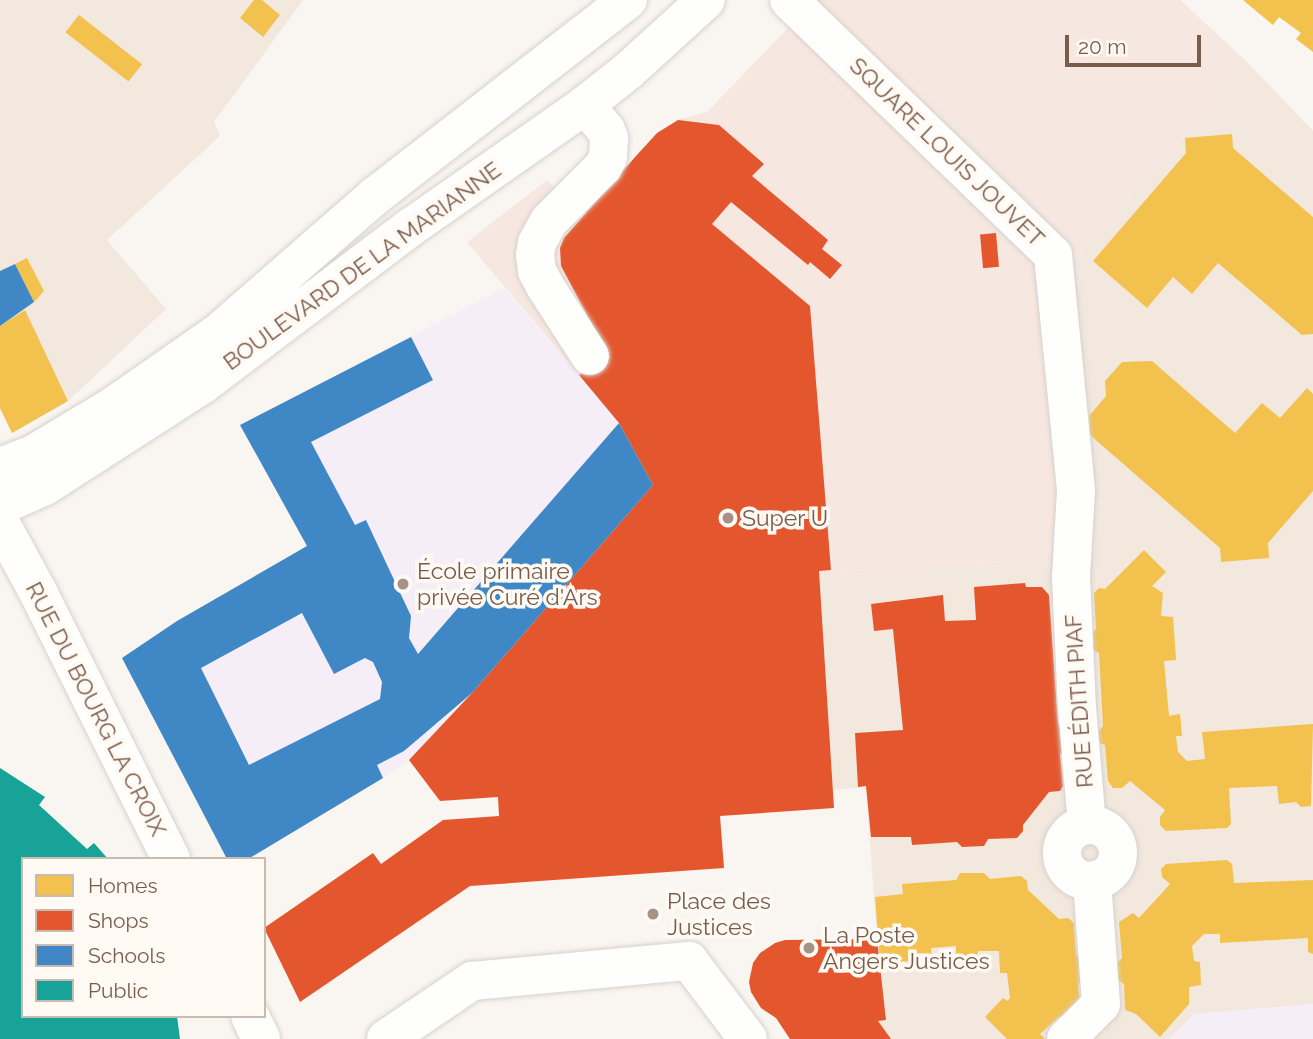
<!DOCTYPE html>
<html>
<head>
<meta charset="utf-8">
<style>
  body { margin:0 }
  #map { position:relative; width:1313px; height:1039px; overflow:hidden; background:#f9f5f0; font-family:Raleway,sans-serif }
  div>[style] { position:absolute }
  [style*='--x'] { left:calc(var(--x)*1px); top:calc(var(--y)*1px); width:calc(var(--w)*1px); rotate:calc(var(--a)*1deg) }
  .residential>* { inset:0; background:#f2e8de }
  .commercial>* { inset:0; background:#f6e8e1 }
  .education>* { inset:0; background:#f6eef6 }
  .homes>* { inset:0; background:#f2c14e; transform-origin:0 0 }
  .shops>* { inset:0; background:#e4572e; transform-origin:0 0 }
  .schools>* { inset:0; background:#3f88c5 }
  .public>* { inset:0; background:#17a398 }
  .roads { filter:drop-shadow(0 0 2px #d7d1cb) drop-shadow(0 0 2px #d7d1cb) }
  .minor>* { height:38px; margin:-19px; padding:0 19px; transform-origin:19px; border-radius:19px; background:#fefefd }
  .minor>.ring { margin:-19px; padding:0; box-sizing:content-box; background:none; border:38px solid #fefefd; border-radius:50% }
  .dots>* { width:19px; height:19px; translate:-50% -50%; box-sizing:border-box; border:4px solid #fffaf3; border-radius:50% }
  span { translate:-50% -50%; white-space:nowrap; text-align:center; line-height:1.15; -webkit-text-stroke:7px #fffaf3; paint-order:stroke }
  .street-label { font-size:23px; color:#7a5c4d }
  .poi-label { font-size:23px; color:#7a5c4d }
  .left { translate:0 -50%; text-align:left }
  .legend { position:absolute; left:21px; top:857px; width:245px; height:161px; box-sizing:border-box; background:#fffaf3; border:2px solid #cabbb1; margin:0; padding:9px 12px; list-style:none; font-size:21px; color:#7a5c4d }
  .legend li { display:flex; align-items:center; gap:14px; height:35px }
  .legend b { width:35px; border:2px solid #cabbb1 }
  .scale { position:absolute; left:1065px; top:35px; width:136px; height:32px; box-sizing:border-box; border:4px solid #7a5c4d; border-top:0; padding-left:9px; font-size:21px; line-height:24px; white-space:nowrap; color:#7a5c4d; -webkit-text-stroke:5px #fffaf3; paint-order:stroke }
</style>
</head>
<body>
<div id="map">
  <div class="residential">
    <div style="clip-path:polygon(0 0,303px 0,214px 122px,220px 136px,107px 240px,166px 309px,68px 401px,12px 433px,0 408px)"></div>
    <div style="clip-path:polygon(1247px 62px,1313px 131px,1313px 1039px,790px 1039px,776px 1018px,761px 1008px,751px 992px,750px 973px,760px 953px,785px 940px,877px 939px,866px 787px,833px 790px,819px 577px,1091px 561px,1070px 268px)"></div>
  </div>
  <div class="commercial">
    <div style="clip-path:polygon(815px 0,1180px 0,1247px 62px,1070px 268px,1091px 561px,819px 577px,652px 485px,619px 423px,467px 242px,547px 180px,584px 216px,678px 120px,707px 112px)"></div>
  </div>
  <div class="education">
    <div style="clip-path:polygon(504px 288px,619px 423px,653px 485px,472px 693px,409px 760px,383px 778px,248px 859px,180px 767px,122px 658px,177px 621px,307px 546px,240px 425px)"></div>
    <div style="clip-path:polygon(1313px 1004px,1313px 1039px,1169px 1039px,1194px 1014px)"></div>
  </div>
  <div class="homes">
    <div style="clip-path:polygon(254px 0,262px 0,280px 15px,263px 37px,240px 18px)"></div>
    <div style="clip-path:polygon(1243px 0,1313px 0,1313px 52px,1296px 39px,1301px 33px,1279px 17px,1273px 25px)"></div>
    <div style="left:79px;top:15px;width:80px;height:22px;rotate:38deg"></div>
    <div style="clip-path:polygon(1232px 134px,1233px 148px,1313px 217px,1313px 334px,1302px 335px,1218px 263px,1192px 294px,1173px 277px,1147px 308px,1093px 261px,1186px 153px,1185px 138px)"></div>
    <div style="clip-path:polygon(27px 258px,44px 291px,34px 302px,15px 264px)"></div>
    <div style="clip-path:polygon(25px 310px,68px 401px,12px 433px,0 408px,0 326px)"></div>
    <div style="clip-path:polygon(1152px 361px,1235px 433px,1262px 403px,1280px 418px,1307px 388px,1313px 394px,1313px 491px,1268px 543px,1269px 558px,1221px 562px,1220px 548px,1090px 435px,1089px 416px,1106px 396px,1105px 381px,1122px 362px)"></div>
    <div style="clip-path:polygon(1144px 550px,1166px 572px,1152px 586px,1163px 593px,1161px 616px,1173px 617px,1176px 660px,1164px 661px,1169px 716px,1180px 714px,1182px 736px,1176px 736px,1178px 752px,1187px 761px,1205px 759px,1202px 732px,1313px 724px,1311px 806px,1301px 807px,1296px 802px,1279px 804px,1277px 786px,1229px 788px,1231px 824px,1227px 828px,1166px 831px,1160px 825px,1160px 817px,1165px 810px,1130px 781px,1122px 788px,1113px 788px,1108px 781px,1105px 745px,1099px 743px,1098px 732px,1103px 726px,1099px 653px,1092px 650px,1090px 634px,1096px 629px,1094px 593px,1099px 588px,1105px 589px)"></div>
    <div style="clip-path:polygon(1227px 860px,1232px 864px,1234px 883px,1313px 880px,1313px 954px,1308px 952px,1308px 938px,1220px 943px,1220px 934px,1204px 934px,1192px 946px,1194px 961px,1200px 962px,1201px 985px,1189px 987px,1189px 1004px,1160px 1037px,1136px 1014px,1125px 1010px,1124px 984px,1116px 979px,1116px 964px,1122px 958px,1119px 922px,1133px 913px,1139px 918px,1170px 884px,1162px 877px,1161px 869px,1166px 864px)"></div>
    <div style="clip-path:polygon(960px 873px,984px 873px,990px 879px,1021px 876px,1027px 881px,1028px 890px,1059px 919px,1068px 918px,1074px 923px,1076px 954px,1082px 958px,1084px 978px,1078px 984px,1080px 1003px,1063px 1020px,1059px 1017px,1040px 1034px,1045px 1039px,1007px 1039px,985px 1017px,1003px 998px,1007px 1001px,1010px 998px,1007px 973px,1000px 973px,999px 951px,978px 951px,977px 957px,956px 958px,956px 946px,931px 948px,932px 961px,880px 962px,875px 897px,903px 894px,902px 884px,956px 880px)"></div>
  </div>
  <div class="shops">
    <div style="clip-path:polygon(678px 120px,719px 125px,764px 164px,752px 176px,828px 240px,822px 249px,842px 265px,830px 279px,810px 262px,808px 265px,731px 202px,712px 224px,810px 306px,831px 570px,819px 571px,834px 808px,720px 816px,724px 868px,470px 886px,300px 1002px,264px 928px,373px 853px,381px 864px,443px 820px,499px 816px,498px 797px,440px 801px,409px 760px,472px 693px,653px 485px,619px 423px,579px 375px,610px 358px,561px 266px,560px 248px,564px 238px,636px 156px,657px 133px)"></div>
    <div style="left:996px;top:233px;width:34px;height:16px;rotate:85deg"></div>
    <div style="clip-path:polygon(1025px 583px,1026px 587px,1042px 587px,1049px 595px,1058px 724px,1065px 729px,1066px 750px,1060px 754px,1063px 786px,1060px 791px,1049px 792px,1023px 825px,1023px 831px,1017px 838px,988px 839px,984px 846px,962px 847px,957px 842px,912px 845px,911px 837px,871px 837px,866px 786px,858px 787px,855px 733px,903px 730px,893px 629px,874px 631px,871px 604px,943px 595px,945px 621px,976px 620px,974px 587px)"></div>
    <div style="clip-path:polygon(877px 939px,886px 1020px,878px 1021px,891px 1039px,790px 1039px,776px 1018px,761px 1008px,751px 992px,749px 982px,753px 963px,760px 953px,775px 943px,785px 940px)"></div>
  </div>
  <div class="schools">
    <div style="clip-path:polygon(15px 264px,34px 302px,0 326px,0 271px)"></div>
    <div style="clip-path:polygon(evenodd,411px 337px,433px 380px,311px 442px,355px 525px,366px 520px,411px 616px,409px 638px,418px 654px,619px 423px,653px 485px,472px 693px,404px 751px,377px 765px,383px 778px,248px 859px,227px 859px,122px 658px,177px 621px,307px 546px,240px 425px,411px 337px,302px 613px,334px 674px,365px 658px,373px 662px,382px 682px,380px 699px,249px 765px,201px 668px,302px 613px)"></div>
  </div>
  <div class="public">
    <div style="clip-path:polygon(0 768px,45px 797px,39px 805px,87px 849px,94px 843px,108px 859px,23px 859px,23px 1016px,177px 1016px,180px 1039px,0 1039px)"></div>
  </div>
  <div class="roads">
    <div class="minor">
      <div style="--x:789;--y:0;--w:367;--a:44"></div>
      <div style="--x:1053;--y:255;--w:236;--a:84.4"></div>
      <div style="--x:1076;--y:490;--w:87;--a:93.3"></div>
      <div style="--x:1071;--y:577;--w:131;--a:87.4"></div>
      <div style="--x:1077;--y:708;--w:117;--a:85.1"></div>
      <div style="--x:585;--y:105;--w:33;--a:50"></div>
      <div style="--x:606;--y:130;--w:9;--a:69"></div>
      <div style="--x:609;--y:138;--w:19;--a:93"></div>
      <div style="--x:608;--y:157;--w:11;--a:117"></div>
      <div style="--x:603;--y:167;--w:76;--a:135"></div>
      <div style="--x:549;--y:221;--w:25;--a:119"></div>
      <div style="--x:537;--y:243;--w:12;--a:99"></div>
      <div style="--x:535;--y:255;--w:16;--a:83"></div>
      <div style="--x:537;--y:271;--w:17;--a:62"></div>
      <div style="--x:545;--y:286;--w:83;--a:57.3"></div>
      <div style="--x:0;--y:467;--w:34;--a:-21"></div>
      <div style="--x:32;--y:455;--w:93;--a:-31"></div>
      <div style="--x:112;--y:407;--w:129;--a:-34.9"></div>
      <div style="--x:218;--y:333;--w:208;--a:-41.1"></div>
      <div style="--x:375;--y:196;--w:320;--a:-37.8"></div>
      <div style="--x:0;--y:506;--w:49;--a:-24"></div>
      <div style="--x:45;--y:486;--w:187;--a:-32.8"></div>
      <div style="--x:202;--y:385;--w:262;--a:-37.1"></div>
      <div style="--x:411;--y:227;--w:213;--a:-35"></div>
      <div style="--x:585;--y:105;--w:55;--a:-38.3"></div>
      <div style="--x:628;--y:71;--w:105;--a:-42.3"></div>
      <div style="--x:0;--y:522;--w:80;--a:61.5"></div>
      <div style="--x:38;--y:592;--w:298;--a:63.5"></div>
      <div class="ring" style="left:1062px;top:825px;width:18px;height:18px"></div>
      <div style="--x:250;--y:1016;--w:25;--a:64"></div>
      <div style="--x:386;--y:1039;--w:104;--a:-34"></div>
      <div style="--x:472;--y:981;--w:218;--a:-5.3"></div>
      <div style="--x:689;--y:961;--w:98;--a:52.9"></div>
      <div style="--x:1066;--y:1039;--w:49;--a:-45"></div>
      <div style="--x:1101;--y:1004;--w:124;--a:-94.2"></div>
    </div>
  </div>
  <div class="dots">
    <div style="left:728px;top:518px;background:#a69286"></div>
    <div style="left:403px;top:584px;background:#a69286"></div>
    <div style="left:653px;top:914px;background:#a69286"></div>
    <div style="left:809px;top:948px;background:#a69286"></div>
  </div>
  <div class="street-label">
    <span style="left:947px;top:152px;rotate:44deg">SQUARE LOUIS JOUVET</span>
    <span style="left:362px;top:266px;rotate:-36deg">BOULEVARD DE LA MARIANNE</span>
    <span style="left:1079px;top:701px;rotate:-94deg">RUE ÉDITH PIAF</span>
    <span style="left:96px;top:709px;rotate:63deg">RUE DU BOURG LA CROIX</span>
  </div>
  <div class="poi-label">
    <span class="left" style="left:742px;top:518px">Super U</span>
    <span class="left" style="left:417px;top:584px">École primaire<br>privée Curé d'Ars</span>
    <span class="left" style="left:667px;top:914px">Place des<br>Justices</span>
    <span class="left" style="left:823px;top:948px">La Poste<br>Angers Justices</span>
  </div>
  <ul class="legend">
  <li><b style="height:19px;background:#f2c14e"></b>Homes</li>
  <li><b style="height:19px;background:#e4572e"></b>Shops</li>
  <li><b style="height:19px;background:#3f88c5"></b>Schools</li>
  <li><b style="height:19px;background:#17a398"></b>Public</li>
  </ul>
  <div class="scale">20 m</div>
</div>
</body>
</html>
